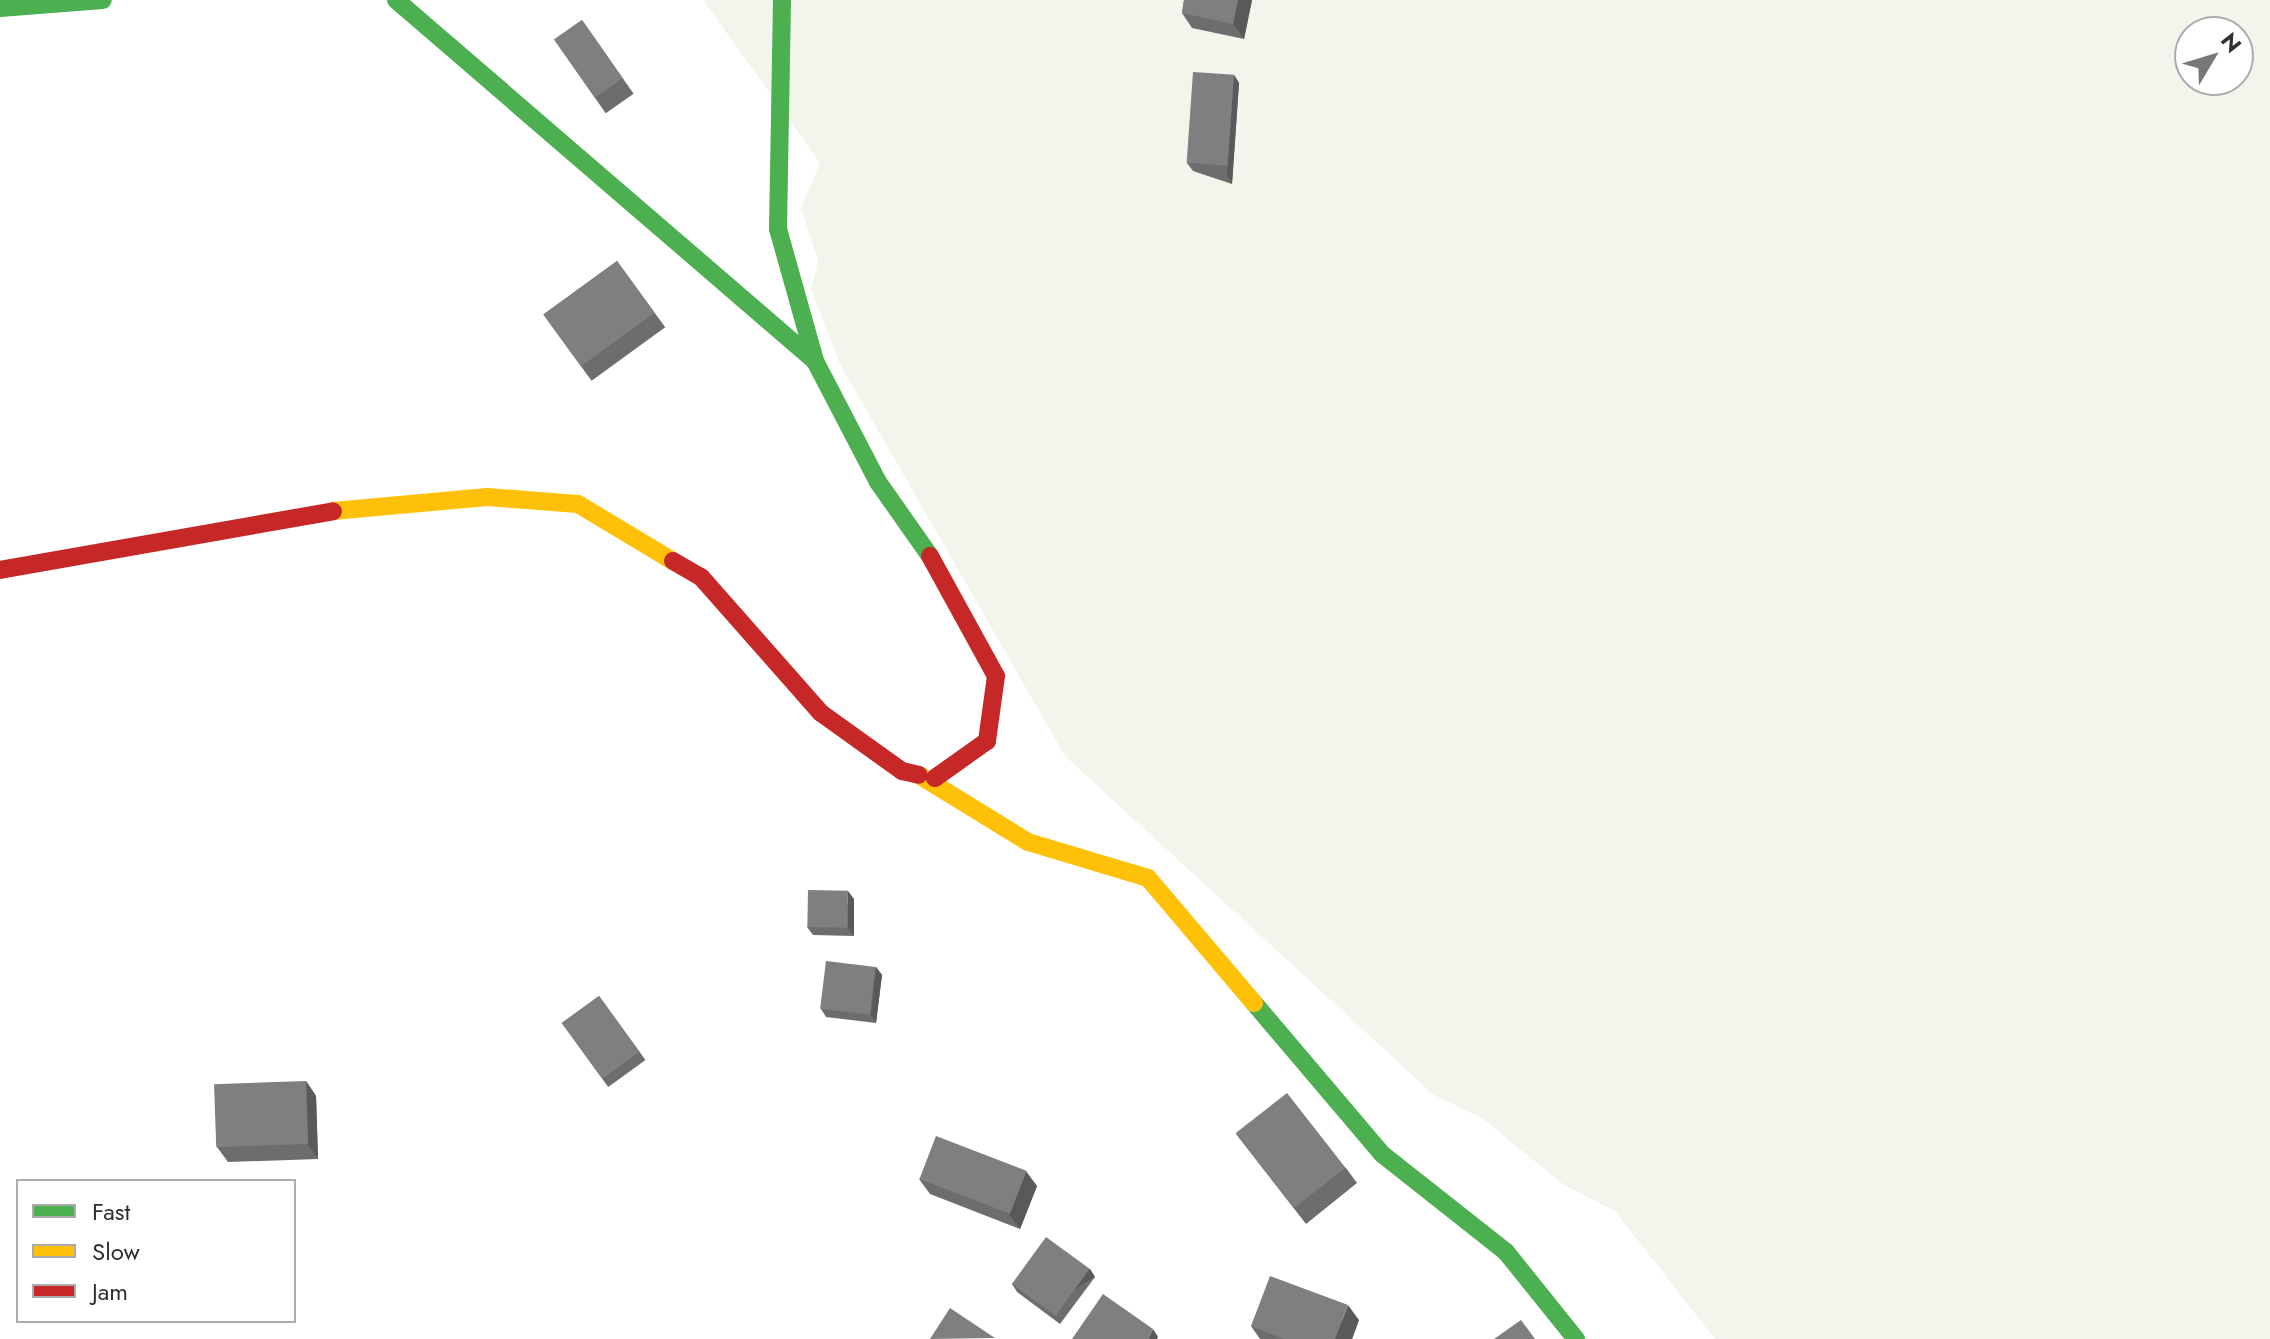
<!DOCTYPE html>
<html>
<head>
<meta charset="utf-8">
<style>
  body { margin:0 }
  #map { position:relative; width:2270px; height:1339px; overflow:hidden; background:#fff; font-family:Jost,sans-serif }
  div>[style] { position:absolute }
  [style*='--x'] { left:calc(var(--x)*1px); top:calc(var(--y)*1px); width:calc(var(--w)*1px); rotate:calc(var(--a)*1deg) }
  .green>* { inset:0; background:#f1f5eb }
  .fast>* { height:18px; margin:-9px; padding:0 9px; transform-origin:9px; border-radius:9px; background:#4caf50 }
  .slow>* { height:18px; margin:-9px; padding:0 9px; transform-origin:9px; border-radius:9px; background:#ffc107 }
  .jam>* { height:18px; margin:-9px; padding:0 9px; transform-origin:9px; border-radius:9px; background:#c62828 }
  .wall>* { inset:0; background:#6d6d6d; transform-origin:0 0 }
  .shaded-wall>* { inset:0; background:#595959; transform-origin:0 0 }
  .building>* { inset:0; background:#7f7f7f; transform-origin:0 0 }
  span { translate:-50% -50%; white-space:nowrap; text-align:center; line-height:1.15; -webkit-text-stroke:8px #fff; paint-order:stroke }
  .legend { position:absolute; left:16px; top:1179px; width:280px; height:144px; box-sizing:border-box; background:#fff; border:2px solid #acacac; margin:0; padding:10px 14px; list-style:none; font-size:24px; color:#2f2f2f }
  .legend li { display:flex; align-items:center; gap:16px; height:40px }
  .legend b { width:40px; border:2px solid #acacac }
  .north { position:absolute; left:2174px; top:16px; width:80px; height:80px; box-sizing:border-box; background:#fff; border:2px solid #acacac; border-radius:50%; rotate:52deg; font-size:22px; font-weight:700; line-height:32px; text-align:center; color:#2f2f2f }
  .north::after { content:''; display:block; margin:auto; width:28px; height:36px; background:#787878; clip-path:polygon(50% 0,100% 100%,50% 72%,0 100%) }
</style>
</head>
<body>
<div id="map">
  <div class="green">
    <div style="clip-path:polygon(evenodd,703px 0,2270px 0,2270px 1339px,1715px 1339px,1615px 1211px,1564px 1185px,1482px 1118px,1434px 1095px,1065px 756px,840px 364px,811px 290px,818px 261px,801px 208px,820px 163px,703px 0,2190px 32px,2238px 32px,2238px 80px,2190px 80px,2190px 32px)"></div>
  </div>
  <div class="fast">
    <div style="--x:396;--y:0;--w:553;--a:40.75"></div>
    <div style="--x:782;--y:0;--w:229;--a:91"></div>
    <div style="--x:778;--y:229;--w:137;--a:74.3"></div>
    <div style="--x:815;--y:361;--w:136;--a:62.5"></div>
    <div style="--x:878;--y:482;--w:90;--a:54.9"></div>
    <div style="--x:0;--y:8;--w:103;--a:-4.4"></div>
    <div style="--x:1254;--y:1003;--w:198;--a:49.7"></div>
    <div style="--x:1382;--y:1154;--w:158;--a:38.3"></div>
    <div style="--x:1506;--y:1252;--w:112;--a:51.2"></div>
  </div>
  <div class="slow">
    <div style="--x:333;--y:511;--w:155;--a:-5.2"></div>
    <div style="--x:487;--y:497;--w:91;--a:4.4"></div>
    <div style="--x:578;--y:504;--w:111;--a:31"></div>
    <div style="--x:919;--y:775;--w:128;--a:31.6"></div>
    <div style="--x:1028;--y:842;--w:125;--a:16.7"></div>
    <div style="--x:1148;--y:878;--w:164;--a:49.7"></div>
  </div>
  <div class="jam">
    <div style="--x:930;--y:556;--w:137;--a:61.2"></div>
    <div style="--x:996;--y:676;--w:66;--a:97.9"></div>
    <div style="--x:987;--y:741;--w:64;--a:144.6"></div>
    <div style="--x:673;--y:561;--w:32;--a:30"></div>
    <div style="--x:701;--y:577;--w:181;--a:48.6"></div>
    <div style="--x:821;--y:713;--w:100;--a:35.6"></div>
    <div style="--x:902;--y:771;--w:17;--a:13"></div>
    <div style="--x:0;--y:570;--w:338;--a:-10"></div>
  </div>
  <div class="wall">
    <div style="clip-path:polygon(1184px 0,1252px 0,1244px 39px,1192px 28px,1182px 13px)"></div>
    <div style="left:582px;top:20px;width:90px;height:34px;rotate:55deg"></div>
    <div style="clip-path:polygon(1234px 75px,1239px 83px,1232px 184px,1193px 171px,1187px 163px)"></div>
    <div style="left:617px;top:261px;width:82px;height:91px;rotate:54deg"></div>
    <div style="clip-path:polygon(854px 899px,854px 936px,813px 935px,807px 927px)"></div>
    <div style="clip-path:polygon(876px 967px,882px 975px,876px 1023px,826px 1017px,821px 1009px)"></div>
    <div style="left:599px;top:996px;width:79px;height:46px;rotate:54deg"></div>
    <div style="clip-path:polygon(306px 1081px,316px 1096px,318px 1159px,228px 1162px,217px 1147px)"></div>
    <div style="clip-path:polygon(1236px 1134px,1346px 1168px,1357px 1183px,1306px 1224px)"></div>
    <div style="clip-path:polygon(919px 1179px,1037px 1186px,1020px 1229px,930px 1194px)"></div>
    <div style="clip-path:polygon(1090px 1269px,1095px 1277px,1060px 1324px,1017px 1292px,1012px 1284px)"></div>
    <div style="clip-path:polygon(1359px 1320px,1352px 1339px,1260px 1339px,1251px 1326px)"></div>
  </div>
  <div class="shaded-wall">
    <div style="clip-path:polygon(1238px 0,1252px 0,1244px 39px,1233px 24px)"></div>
    <div style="clip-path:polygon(1234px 75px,1239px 83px,1232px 184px,1227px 176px)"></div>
    <div style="clip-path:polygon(848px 891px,854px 899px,854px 936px,848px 928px)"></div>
    <div style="clip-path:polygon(876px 967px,882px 975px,876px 1023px,871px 1015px)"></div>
    <div style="clip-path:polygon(306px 1081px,316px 1096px,318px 1159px,308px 1144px)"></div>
    <div style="clip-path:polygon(1026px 1171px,1037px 1186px,1020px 1229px,1009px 1214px)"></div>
    <div style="left:1090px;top:1269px;width:9px;height:59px;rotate:58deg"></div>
    <div style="clip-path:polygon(1348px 1305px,1359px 1320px,1352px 1339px,1335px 1339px)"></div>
    <div style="clip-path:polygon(1153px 1329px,1158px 1337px,1157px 1339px,1148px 1339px)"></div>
  </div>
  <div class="building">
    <div style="clip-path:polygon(1184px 0,1238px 0,1233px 24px,1182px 13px)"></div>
    <div style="left:582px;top:20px;width:71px;height:34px;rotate:55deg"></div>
    <div style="left:1193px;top:72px;width:41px;height:91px;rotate:4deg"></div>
    <div style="left:617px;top:261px;width:64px;height:91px;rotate:54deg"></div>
    <div style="left:808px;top:890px;width:40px;height:37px;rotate:1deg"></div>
    <div style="left:826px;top:961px;width:50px;height:48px;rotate:7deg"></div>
    <div style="left:599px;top:996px;width:69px;height:46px;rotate:54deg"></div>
    <div style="left:306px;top:1081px;width:63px;height:92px;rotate:88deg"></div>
    <div style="left:1287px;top:1093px;width:95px;height:65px;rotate:52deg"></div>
    <div style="left:936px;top:1136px;width:97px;height:46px;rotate:21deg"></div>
    <div style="left:1046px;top:1237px;width:54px;height:58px;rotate:36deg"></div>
    <div style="clip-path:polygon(1270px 1276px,1348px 1305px,1335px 1339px,1284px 1339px,1251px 1326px)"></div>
    <div style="clip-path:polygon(1103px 1294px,1153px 1329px,1148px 1339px,1072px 1339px)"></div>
    <div style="clip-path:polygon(950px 1308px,995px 1338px,930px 1339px)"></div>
    <div style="clip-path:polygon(1521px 1320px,1535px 1339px,1494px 1339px)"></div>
  </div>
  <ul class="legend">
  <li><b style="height:10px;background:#4caf50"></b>Fast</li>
  <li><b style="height:10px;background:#ffc107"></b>Slow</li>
  <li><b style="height:10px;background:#c62828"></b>Jam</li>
  </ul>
  <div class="north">N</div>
</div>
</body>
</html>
